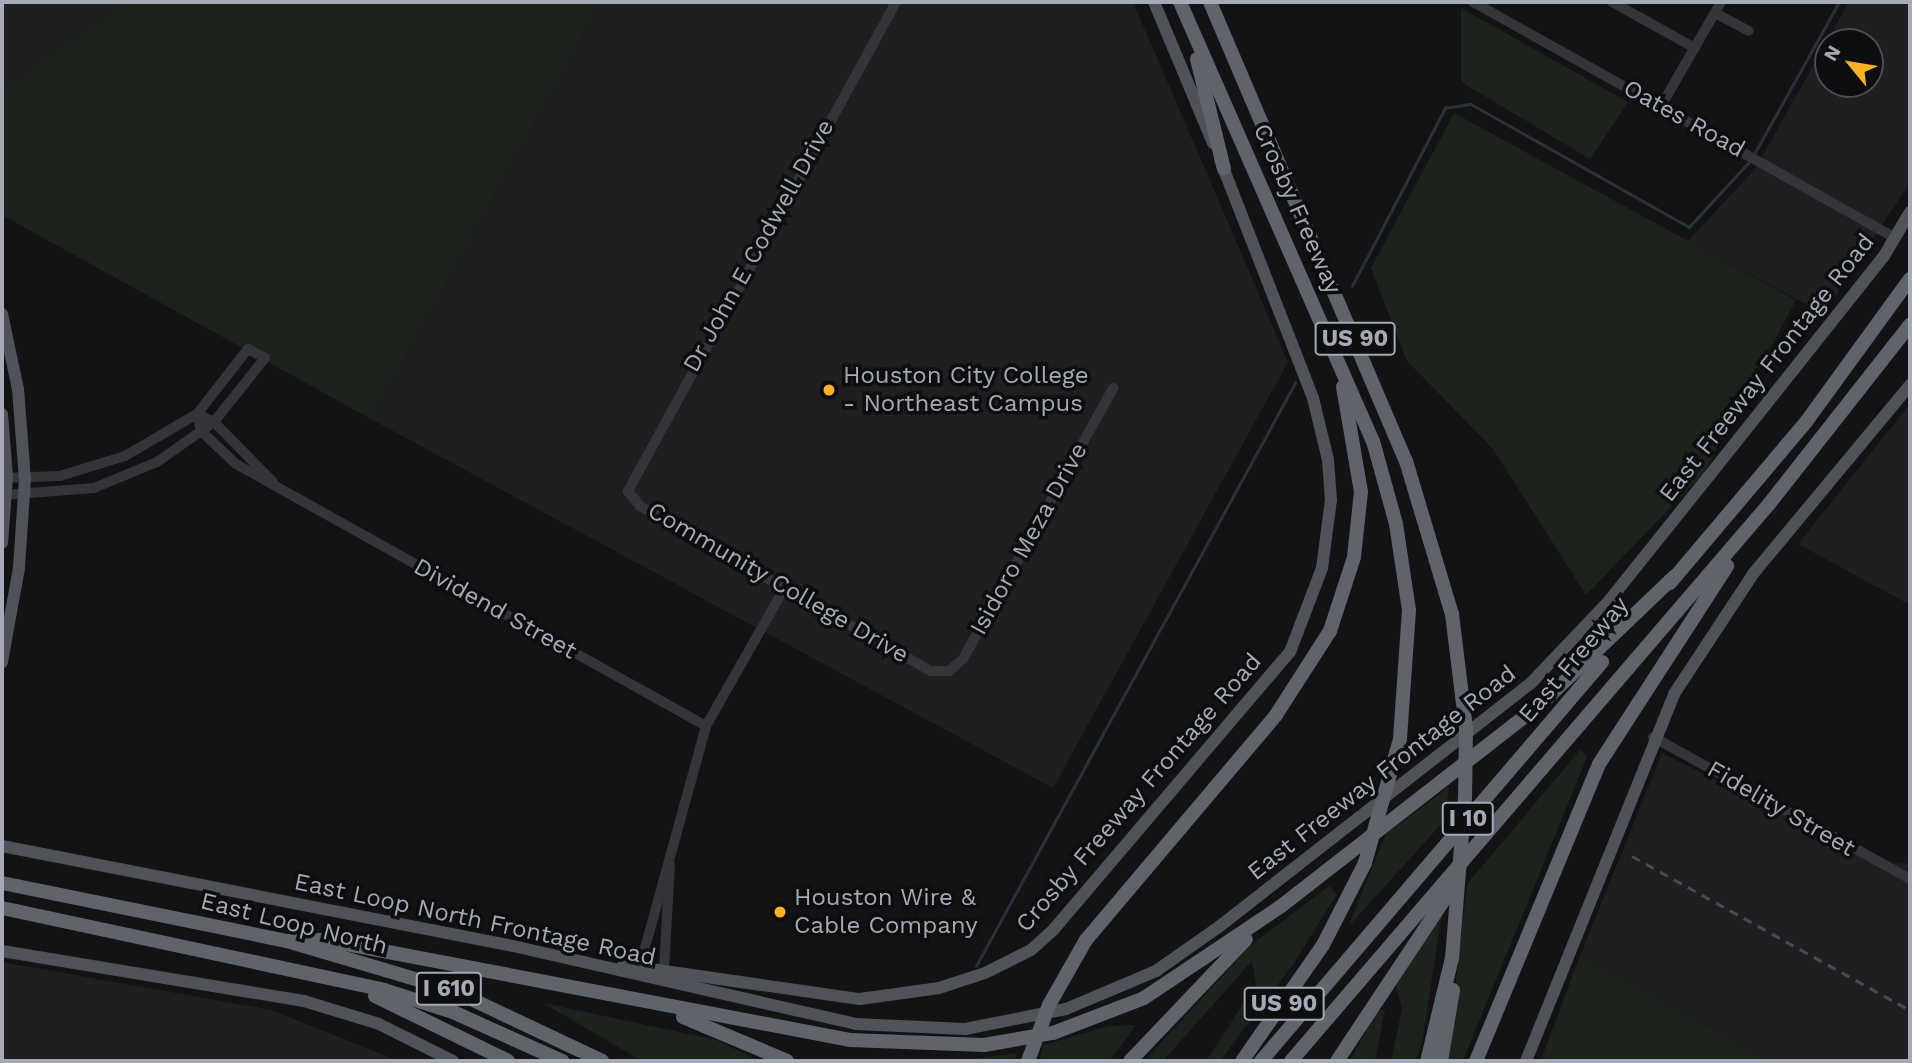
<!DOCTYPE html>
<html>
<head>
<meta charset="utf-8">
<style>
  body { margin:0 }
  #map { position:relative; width:1912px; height:1063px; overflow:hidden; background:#131315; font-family:"Work Sans",sans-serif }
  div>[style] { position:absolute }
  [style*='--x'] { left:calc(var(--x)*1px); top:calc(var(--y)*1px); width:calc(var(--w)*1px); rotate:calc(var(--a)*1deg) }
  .built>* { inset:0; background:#1f1f22 }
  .green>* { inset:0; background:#1b231c }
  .stream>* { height:2.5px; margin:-1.25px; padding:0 1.25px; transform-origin:1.25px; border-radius:1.25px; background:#293239 }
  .minor>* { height:10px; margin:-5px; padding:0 5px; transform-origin:5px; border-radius:5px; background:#34353a }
  .major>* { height:12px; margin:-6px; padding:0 6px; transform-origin:6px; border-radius:6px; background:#505259 }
  .highway>* { height:14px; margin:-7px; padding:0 7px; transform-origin:7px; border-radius:7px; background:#5f636b }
  .rail>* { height:2.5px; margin-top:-1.25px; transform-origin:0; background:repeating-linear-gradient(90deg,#47494f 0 9px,transparent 0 16px) }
  .dots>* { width:19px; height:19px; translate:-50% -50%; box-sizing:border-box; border:4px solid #0e0e10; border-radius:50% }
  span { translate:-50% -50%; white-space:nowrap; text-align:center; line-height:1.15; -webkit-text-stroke:7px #0e0e10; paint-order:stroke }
  .shield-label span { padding:2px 5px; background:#0e0e10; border:2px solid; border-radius:5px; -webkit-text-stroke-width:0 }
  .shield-label { font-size:23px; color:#a4aab6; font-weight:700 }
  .street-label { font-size:24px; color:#a4aab6 }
  .poi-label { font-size:24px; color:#a4aab6 }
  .left { translate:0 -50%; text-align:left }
  .frame { position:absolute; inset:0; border:4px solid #a4aab6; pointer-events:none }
  .north { position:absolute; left:1814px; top:28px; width:70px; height:70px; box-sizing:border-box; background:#0e0e10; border:2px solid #4a4c52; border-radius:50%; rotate:300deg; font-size:19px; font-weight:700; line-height:28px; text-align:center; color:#a4aab6 }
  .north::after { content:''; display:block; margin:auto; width:24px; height:32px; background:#feb122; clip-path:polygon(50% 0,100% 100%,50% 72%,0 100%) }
</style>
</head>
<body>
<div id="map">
  <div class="built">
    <div style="clip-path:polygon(2px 2px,125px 2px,2px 90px)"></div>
    <div style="clip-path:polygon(601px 2px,1133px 2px,1288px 362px,1053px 788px,371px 419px)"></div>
    <div style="clip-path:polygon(evenodd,1849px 2px,1910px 2px,1910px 182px,1824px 314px,1688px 241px,1755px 169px,1849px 2px,1828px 42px,1870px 42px,1870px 84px,1828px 84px,1828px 42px)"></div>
    <div style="clip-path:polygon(1910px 404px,1910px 605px,1798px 544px)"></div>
    <div style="clip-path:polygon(1662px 753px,1883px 864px,1910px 863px,1910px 1061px,1771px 1061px,1580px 956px)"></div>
    <div style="clip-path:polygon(2px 962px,272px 1010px,398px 1061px,2px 1061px)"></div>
  </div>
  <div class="green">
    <div style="clip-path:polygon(125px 2px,601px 2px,371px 419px,2px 215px,2px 90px)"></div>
    <div style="clip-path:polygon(1461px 8px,1628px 102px,1590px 159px,1461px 82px)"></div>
    <div style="clip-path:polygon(1454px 113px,1796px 300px,1704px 473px,1586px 595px,1493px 449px,1407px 361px,1371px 268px)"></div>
    <div style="clip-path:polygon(1581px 749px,1587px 757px,1463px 1061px,1447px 1061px,1467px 884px)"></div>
    <div style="clip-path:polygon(1449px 787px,1445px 820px,1348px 927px,1386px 834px)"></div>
    <div style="clip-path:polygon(1329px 886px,1337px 894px,1294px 963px,1220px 1061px,1206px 1061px,1256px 984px,1252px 961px,1163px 1061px,1144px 1061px,1250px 946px)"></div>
    <div style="clip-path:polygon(1442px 913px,1422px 1044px,1415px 1061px,1391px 1061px,1402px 1009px,1395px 981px)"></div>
    <div style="clip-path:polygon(1580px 956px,1771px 1061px,1550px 1061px,1542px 1057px)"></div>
    <div style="clip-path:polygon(543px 1003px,717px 1040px,759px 1061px,642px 1061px)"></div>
    <div style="clip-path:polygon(1377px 1010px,1385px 1010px,1375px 1061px,1350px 1061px)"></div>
    <div style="clip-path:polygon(1136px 1025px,1110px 1061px,1039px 1061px,1043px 1045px,1109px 1026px)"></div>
    <div style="clip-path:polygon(1017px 1053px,1015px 1061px,960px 1061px)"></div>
  </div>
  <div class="stream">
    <div style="--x:1753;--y:156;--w:176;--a:-60.8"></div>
    <div style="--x:1352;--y:286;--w:201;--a:-62.4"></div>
    <div style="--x:1445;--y:108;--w:26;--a:-9"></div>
    <div style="--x:1471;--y:104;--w:250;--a:29.4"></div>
    <div style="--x:1689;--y:227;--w:88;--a:-47.3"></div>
    <div style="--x:976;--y:966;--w:665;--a:-61.31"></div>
  </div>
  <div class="minor">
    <div style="--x:896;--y:2;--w:558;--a:118.73"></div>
    <div style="--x:628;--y:491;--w:19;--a:51"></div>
    <div style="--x:640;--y:506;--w:335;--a:29.6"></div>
    <div style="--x:931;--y:671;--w:18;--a:0"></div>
    <div style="--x:949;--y:671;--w:18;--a:-41"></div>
    <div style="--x:963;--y:659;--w:310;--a:-61"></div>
    <div style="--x:1473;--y:2;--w:484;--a:29.2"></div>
    <div style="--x:1612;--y:2;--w:95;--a:29"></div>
    <div style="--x:1715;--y:13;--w:38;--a:28"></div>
    <div style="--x:1661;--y:106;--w:120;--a:-60"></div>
    <div style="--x:197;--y:414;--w:17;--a:77"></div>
    <div style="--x:201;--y:431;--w:48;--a:43.3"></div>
    <div style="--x:236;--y:464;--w:538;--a:29.14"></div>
    <div style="--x:197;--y:414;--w:19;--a:25"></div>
    <div style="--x:214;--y:422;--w:84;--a:45.5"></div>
    <div style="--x:2;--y:478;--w:58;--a:-2"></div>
    <div style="--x:60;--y:476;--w:68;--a:-17.1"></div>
    <div style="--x:125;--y:456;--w:83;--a:-30.3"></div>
    <div style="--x:197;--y:414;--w:83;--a:-51.9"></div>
    <div style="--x:248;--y:349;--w:19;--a:28"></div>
    <div style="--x:265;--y:358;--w:82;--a:128.6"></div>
    <div style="--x:214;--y:422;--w:70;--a:144.9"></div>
    <div style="--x:157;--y:462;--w:68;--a:157.6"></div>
    <div style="--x:94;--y:488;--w:92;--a:175.6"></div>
    <div style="--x:1653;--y:737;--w:294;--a:28.9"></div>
    <div style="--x:640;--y:966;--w:249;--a:-74.6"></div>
    <div style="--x:706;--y:726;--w:160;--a:-60.4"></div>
    <div style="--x:664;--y:970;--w:106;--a:-86.8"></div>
  </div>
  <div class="major">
    <div style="--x:1154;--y:2;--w:153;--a:67.3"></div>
    <div style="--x:2;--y:314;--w:77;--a:78"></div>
    <div style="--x:18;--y:389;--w:90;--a:85.6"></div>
    <div style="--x:25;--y:479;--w:89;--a:93.9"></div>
    <div style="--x:19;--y:568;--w:96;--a:100.3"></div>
    <div style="--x:2;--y:414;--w:63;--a:85.5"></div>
    <div style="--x:7;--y:477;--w:66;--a:94.3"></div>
    <div style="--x:2;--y:846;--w:521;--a:11.07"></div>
    <div style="--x:513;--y:946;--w:352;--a:12.8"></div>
    <div style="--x:856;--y:1024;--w:109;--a:2.6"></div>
    <div style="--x:965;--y:1029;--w:103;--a:-11.2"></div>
    <div style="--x:1066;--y:1009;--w:98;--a:-22.9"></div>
    <div style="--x:1156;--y:971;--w:78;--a:-35.1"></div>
    <div style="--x:1220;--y:926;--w:395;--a:-38"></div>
    <div style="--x:1531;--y:683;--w:112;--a:-46.5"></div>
    <div style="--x:1608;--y:602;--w:161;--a:-51.3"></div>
    <div style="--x:1709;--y:476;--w:281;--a:-51.5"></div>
    <div style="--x:1884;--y:256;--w:51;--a:-59.4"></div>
    <div style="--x:2;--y:951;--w:306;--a:9.4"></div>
    <div style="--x:304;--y:1001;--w:78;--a:17"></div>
    <div style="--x:379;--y:1024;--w:83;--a:26.6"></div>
    <div style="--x:623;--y:965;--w:239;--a:8.2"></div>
    <div style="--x:860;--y:999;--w:80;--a:-7.9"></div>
    <div style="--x:939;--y:988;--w:48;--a:-18.1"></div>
    <div style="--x:985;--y:973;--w:51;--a:-26.6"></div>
    <div style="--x:1031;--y:950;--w:31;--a:-42"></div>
    <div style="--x:1054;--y:929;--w:364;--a:-49.6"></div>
    <div style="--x:1290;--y:652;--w:90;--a:-69.1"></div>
    <div style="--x:1322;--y:568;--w:69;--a:-82.5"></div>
    <div style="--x:1331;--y:500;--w:40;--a:-94.3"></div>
    <div style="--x:1328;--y:460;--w:64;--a:-103.6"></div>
    <div style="--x:1313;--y:398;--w:256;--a:-111.3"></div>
    <div style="--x:1526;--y:1061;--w:396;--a:-68"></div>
    <div style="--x:1674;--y:694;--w:144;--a:-56.6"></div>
    <div style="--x:1753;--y:574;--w:246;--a:-50.3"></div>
  </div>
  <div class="highway">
    <div style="--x:1180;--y:2;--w:480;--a:66.3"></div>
    <div style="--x:1373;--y:441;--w:86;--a:74.5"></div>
    <div style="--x:1396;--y:524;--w:87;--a:81.4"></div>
    <div style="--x:1409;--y:610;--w:129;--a:94"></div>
    <div style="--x:1400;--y:739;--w:129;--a:105.8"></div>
    <div style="--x:1365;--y:863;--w:92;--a:117.1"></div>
    <div style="--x:1323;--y:945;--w:141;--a:124.9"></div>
    <div style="--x:1210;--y:2;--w:499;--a:66.9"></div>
    <div style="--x:1406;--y:461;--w:160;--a:73.3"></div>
    <div style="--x:1452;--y:614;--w:115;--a:83"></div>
    <div style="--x:1466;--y:728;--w:69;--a:90.8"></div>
    <div style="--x:1465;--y:797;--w:162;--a:94.6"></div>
    <div style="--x:1452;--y:958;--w:106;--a:103.6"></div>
    <div style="--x:1197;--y:59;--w:113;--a:76.2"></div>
    <div style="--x:1670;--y:583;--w:211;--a:-49.8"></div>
    <div style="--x:1806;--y:422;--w:177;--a:-54"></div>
    <div style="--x:2;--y:883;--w:291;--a:11.5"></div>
    <div style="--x:287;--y:941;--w:172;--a:16.5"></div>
    <div style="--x:452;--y:990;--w:166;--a:25.3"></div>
    <div style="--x:2;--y:908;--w:391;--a:12.1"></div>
    <div style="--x:384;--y:990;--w:72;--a:17.7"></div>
    <div style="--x:453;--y:1012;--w:120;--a:24.2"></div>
    <div style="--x:287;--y:941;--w:38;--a:-2"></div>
    <div style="--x:325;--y:940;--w:534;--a:10.78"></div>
    <div style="--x:850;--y:1040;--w:134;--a:2.1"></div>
    <div style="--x:984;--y:1045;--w:70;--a:-9.9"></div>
    <div style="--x:1053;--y:1033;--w:97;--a:-21"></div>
    <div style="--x:1144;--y:998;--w:164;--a:-33.8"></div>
    <div style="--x:1280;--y:907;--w:333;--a:-37.9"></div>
    <div style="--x:1543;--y:702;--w:182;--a:-43.7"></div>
    <div style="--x:375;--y:996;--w:148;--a:26"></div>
    <div style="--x:683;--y:1017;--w:113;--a:22.9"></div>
    <div style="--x:1028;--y:1061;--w:60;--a:-69.4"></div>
    <div style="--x:1049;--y:1005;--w:75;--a:-60.4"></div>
    <div style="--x:1086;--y:940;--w:294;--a:-49.8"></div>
    <div style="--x:1276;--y:715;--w:100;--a:-57.3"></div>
    <div style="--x:1330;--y:631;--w:78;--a:-72"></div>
    <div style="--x:1354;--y:557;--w:65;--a:-83.9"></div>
    <div style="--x:1361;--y:492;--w:107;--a:-99.7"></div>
    <div style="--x:1130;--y:1061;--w:168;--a:-46.4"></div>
    <div style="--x:1261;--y:1061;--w:525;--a:-49.48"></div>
    <div style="--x:1291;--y:1061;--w:734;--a:-49.36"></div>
    <div style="--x:1769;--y:504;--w:228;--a:-51.8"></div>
    <div style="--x:1337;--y:1061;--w:215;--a:-56.4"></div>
    <div style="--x:1441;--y:1061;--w:72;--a:-80.4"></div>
    <div style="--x:1476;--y:1061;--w:321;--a:-67.5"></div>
    <div style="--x:1599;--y:764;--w:236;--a:-57.1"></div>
  </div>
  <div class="rail">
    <div style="--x:1632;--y:856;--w:318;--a:29"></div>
  </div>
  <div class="dots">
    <div style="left:829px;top:390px;background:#feb122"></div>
    <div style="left:780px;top:912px;background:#feb122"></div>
  </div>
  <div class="shield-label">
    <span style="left:1355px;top:339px">US 90</span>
    <span style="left:1468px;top:819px">I 10</span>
    <span style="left:449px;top:989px">I 610</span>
    <span style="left:1284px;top:1004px">US 90</span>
  </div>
  <div class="street-label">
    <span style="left:1684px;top:119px;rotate:29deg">Oates Road</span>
    <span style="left:1297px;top:209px;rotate:66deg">Crosby Freeway</span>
    <span style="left:759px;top:246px;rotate:-61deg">Dr John E Codwell Drive</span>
    <span style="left:1767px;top:368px;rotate:-52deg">East Freeway Frontage Road</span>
    <span style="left:1029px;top:539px;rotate:-61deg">Isidoro Meza Drive</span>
    <span style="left:778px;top:583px;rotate:30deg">Community College Drive</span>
    <span style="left:495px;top:609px;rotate:29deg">Dividend Street</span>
    <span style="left:1574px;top:660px;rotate:-50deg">East Freeway</span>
    <span style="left:1382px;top:773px;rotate:-38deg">East Freeway Frontage Road</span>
    <span style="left:1139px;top:793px;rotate:-49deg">Crosby Freeway Frontage Road</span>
    <span style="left:1781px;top:809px;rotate:30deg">Fidelity Street</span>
    <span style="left:475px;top:920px;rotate:12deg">East Loop North Frontage Road</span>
    <span style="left:294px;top:924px;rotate:14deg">East Loop North</span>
  </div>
  <div class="poi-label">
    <span class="left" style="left:843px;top:390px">Houston City College<br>- Northeast Campus</span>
    <span class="left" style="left:794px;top:912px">Houston Wire &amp;<br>Cable Company</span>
  </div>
  <div class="frame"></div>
  <div class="north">N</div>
</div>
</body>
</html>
